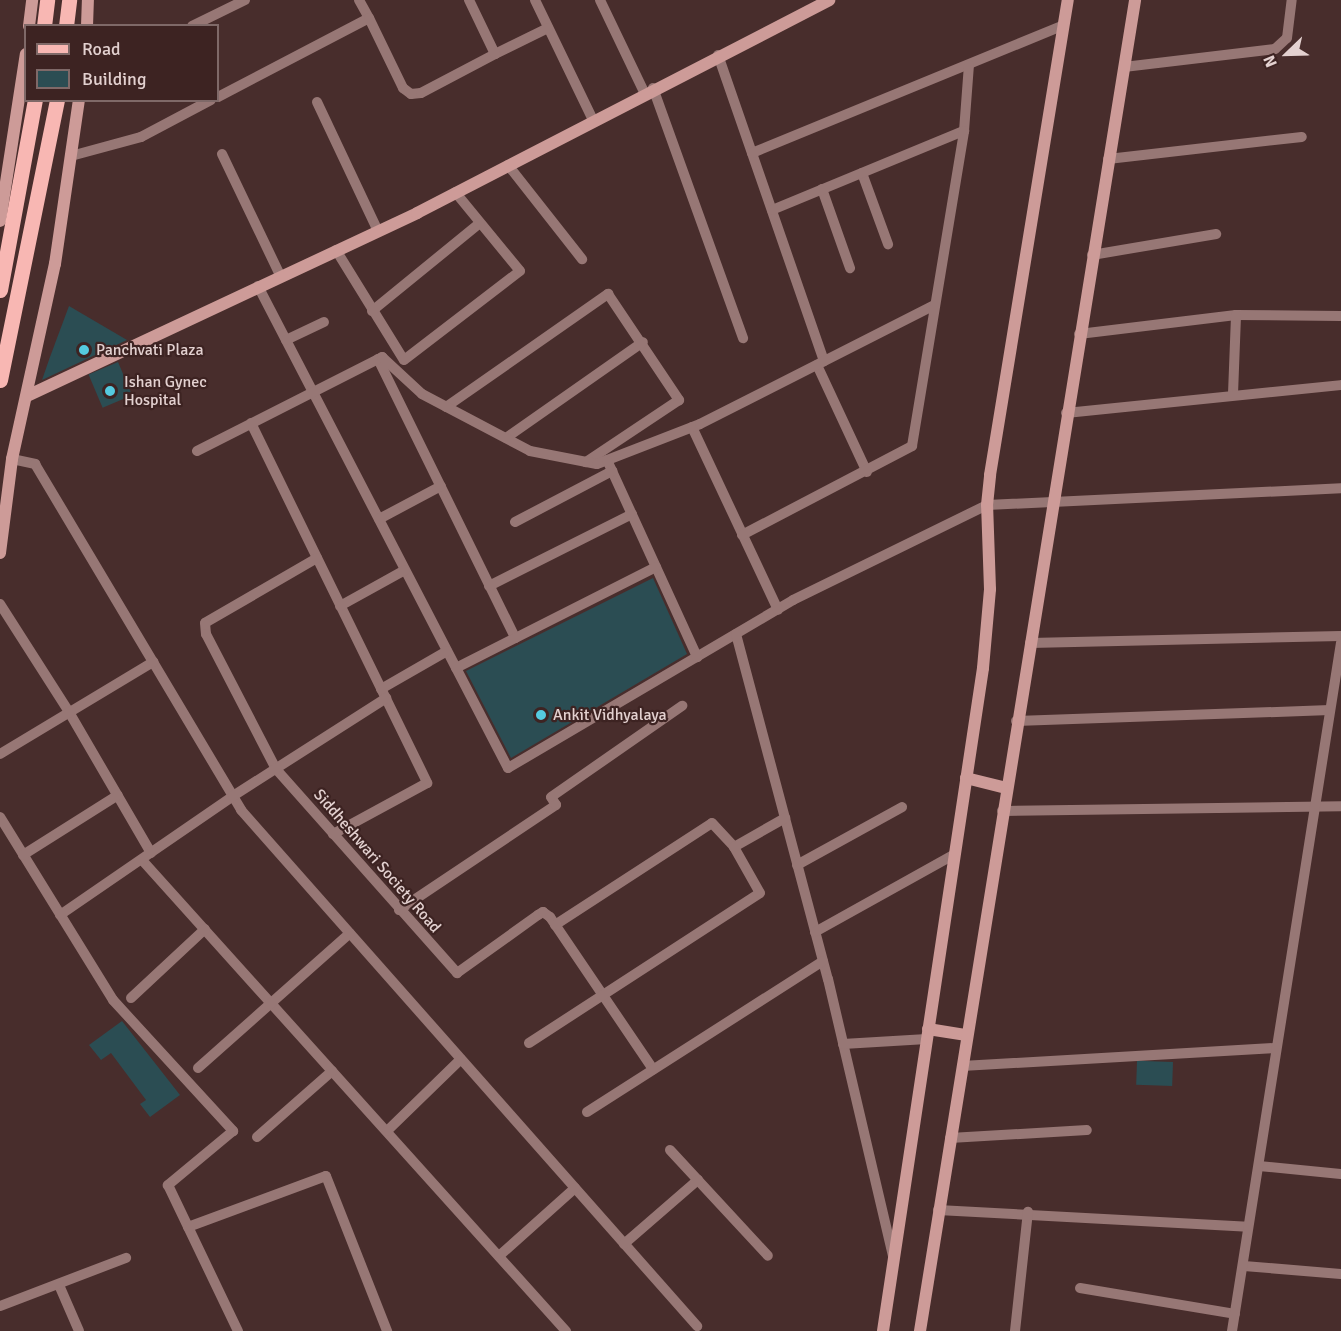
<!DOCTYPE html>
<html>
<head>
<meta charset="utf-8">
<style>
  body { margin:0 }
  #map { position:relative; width:1341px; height:1331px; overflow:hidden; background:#482d2c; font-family:Signika,sans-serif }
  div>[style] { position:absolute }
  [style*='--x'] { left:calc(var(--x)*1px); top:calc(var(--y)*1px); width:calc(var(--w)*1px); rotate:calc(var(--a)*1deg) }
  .building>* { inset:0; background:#2b4d53; transform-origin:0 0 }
  .street>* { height:10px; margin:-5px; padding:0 5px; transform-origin:5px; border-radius:5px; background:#977775 }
  .secondary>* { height:12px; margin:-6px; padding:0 6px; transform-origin:6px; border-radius:6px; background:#cd9b98 }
  .primary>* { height:15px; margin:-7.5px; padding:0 7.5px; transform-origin:7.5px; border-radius:7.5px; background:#f8b7b3 }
  .dots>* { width:16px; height:16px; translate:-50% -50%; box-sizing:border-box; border:3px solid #3d2322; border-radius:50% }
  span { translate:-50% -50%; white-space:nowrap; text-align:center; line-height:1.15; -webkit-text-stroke:4.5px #3d2322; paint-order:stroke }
  .poi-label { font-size:16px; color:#e3d1d0 }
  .left { translate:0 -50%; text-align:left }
  .street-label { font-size:16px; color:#e3d1d0 }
  .legend { position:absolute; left:24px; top:24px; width:195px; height:78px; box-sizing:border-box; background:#3d2322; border:2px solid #7f6968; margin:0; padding:8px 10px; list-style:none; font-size:18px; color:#e3d1d0 }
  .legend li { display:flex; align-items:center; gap:12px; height:30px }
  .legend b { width:30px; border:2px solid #7f6968 }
  .north { position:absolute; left:1257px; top:24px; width:60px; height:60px; -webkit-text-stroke:4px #3d2322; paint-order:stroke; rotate:247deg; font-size:16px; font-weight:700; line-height:24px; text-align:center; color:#e3d1d0 }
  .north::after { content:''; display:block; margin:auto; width:21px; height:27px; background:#e3d1d0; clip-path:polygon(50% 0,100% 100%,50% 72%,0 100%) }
</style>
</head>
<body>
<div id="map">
  <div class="building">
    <div style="clip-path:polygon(69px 306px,127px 340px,42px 380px,50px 357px)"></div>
    <div style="left:118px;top:362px;width:36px;height:32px;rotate:67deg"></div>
    <div style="clip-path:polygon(653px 578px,687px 654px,511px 758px,466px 671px)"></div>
    <div style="clip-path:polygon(122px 1021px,180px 1095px,150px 1117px,140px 1104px,146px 1100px,111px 1053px,101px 1060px,89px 1045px)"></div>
    <div style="left:1173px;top:1062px;width:24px;height:36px;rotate:92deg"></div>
  </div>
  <div class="street">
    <div style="--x:359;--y:0;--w:21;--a:61"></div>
    <div style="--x:535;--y:0;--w:133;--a:64.2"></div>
    <div style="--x:600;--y:0;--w:102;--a:64.4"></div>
    <div style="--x:192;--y:26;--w:59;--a:-26.1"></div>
    <div style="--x:495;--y:54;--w:59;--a:-26.1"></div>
    <div style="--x:718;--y:55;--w:324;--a:70.9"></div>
    <div style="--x:1124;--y:67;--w:152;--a:-6.8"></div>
    <div style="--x:1275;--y:49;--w:16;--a:-43"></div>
    <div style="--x:1287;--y:38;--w:38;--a:-83"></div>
    <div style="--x:653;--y:88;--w:266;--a:70.2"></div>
    <div style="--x:218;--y:97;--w:170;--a:-27.6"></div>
    <div style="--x:369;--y:18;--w:78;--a:64.1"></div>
    <div style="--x:403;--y:88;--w:10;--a:37"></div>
    <div style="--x:411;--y:94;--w:10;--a:-6"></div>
    <div style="--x:421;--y:93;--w:84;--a:-27.8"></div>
    <div style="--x:495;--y:54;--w:60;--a:-115.7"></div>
    <div style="--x:317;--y:102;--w:143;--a:64.7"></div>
    <div style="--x:752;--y:153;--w:337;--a:-22.3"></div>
    <div style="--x:222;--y:154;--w:134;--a:64.4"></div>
    <div style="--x:71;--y:156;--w:73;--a:-15.2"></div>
    <div style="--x:141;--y:137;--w:79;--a:-27.9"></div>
    <div style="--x:1108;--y:159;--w:195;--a:-6.5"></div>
    <div style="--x:508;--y:165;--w:120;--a:51.8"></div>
    <div style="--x:862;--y:173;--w:76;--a:69.9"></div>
    <div style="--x:822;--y:189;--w:84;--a:70.5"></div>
    <div style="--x:772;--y:210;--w:208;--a:-22.4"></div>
    <div style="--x:964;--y:131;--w:66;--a:-85.7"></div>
    <div style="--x:336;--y:250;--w:129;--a:58.3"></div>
    <div style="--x:404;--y:360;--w:146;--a:-37.5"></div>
    <div style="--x:520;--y:271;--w:102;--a:-129.4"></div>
    <div style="--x:1092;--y:255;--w:126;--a:-9.6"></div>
    <div style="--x:258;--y:286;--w:543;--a:62.59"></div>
    <div style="--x:508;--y:768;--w:331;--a:-30.5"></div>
    <div style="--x:793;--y:600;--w:216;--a:-26.1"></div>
    <div style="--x:987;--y:505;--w:354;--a:-2.7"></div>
    <div style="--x:372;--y:311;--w:139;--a:-39.2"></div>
    <div style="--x:1079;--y:334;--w:158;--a:-6.9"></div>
    <div style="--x:1236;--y:315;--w:105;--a:0.5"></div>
    <div style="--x:286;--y:340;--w:42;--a:-25.3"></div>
    <div style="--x:378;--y:359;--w:311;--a:63.8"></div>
    <div style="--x:817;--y:365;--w:118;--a:65"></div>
    <div style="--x:1233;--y:394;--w:79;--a:-87.8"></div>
    <div style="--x:446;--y:407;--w:198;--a:-34.9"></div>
    <div style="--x:608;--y:294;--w:128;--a:56.2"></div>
    <div style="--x:679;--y:400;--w:112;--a:146.3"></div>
    <div style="--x:1066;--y:413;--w:276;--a:-5.8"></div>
    <div style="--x:251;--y:423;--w:401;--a:63.9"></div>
    <div style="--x:427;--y:783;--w:107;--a:151.5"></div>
    <div style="--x:692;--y:427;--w:202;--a:64.8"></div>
    <div style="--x:506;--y:438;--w:167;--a:-35"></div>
    <div style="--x:197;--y:451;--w:208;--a:-26.9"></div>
    <div style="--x:382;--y:357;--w:54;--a:42.8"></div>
    <div style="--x:422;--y:394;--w:122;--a:27.8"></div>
    <div style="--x:530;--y:451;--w:68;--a:11"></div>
    <div style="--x:597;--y:464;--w:110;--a:-21.2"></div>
    <div style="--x:700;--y:424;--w:263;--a:-26.9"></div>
    <div style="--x:12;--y:459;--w:24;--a:12"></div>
    <div style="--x:35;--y:464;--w:403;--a:59.2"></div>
    <div style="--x:241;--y:810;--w:689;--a:48.53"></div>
    <div style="--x:607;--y:460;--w:217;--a:65.4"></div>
    <div style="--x:379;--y:519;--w:70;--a:-28"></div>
    <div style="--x:515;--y:522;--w:110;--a:-27.7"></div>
    <div style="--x:742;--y:535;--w:192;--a:-27.6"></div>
    <div style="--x:912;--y:446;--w:319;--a:-80.6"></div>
    <div style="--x:317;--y:558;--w:129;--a:149.9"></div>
    <div style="--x:205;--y:623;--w:11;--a:85"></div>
    <div style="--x:206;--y:634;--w:152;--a:62.6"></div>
    <div style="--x:276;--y:769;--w:273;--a:48.4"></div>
    <div style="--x:457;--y:973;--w:100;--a:-35.6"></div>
    <div style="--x:538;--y:915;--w:6;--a:-31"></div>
    <div style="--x:543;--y:912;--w:9;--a:36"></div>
    <div style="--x:550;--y:917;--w:184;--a:55.9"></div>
    <div style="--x:489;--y:586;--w:160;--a:-26.7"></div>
    <div style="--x:0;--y:604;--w:128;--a:57.4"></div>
    <div style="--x:69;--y:712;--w:163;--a:59.8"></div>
    <div style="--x:340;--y:606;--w:74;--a:-29"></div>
    <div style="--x:736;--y:634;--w:357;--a:75.1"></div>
    <div style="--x:828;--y:979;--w:285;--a:76.8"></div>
    <div style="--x:1030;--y:643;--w:311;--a:-1.3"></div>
    <div style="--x:456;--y:668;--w:224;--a:-26.8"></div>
    <div style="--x:381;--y:689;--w:76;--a:-29.9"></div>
    <div style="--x:1016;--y:721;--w:314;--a:-2"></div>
    <div style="--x:0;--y:754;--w:179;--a:-31"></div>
    <div style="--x:1002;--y:811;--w:339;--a:-0.8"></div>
    <div style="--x:0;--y:817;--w:215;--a:58.3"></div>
    <div style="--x:113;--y:1000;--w:178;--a:47.5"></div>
    <div style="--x:233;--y:1131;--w:85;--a:140.3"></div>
    <div style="--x:168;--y:1185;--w:162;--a:64.4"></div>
    <div style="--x:23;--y:855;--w:112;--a:-32.3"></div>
    <div style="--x:142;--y:860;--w:634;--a:48.01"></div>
    <div style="--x:797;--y:865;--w:120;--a:-28.9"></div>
    <div style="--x:399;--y:910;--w:189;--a:-33.8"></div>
    <div style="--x:556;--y:805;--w:9;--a:-122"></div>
    <div style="--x:551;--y:797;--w:160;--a:-34.8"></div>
    <div style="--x:60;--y:915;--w:210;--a:-34.5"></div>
    <div style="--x:233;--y:796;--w:182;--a:-32.6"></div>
    <div style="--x:555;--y:925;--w:187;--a:-33"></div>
    <div style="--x:712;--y:823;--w:33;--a:47"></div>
    <div style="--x:815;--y:932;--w:160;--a:-29.1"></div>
    <div style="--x:131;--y:998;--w:101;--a:-43"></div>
    <div style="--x:529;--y:1043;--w:275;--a:-33"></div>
    <div style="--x:760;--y:893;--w:53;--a:-119.5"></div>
    <div style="--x:734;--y:847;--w:59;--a:-29.6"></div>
    <div style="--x:843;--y:1044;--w:84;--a:-3.4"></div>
    <div style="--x:962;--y:1066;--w:313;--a:-3.3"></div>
    <div style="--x:198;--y:1068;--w:203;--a:-41.6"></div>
    <div style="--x:587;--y:1112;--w:280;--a:-32.6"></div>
    <div style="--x:387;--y:1131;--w:103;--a:-44.2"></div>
    <div style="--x:257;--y:1137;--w:100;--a:-41.3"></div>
    <div style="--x:950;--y:1138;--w:137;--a:-3.3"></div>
    <div style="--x:670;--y:1150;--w:144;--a:47.2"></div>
    <div style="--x:1259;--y:1166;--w:82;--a:5.6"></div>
    <div style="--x:938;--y:1210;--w:310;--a:3.1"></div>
    <div style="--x:188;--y:1227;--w:147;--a:-20.3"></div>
    <div style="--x:326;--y:1176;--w:167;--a:68.5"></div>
    <div style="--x:624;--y:1244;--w:98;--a:-40.9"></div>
    <div style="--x:499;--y:1256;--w:102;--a:-41.8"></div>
    <div style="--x:1244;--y:1266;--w:97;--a:4.7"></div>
    <div style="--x:59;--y:1285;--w:50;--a:66.5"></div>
    <div style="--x:1080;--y:1288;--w:157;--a:9.5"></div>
    <div style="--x:0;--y:1306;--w:135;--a:-20.9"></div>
    <div style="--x:1015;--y:1331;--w:120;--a:-83.8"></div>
    <div style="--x:1232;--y:1331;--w:697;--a:-81"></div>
  </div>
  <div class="secondary">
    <div style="--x:29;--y:26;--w:26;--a:-83"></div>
    <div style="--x:87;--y:26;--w:26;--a:-88"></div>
    <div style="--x:0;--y:221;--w:169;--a:-81.2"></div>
    <div style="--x:27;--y:396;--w:431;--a:-25.1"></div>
    <div style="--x:417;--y:213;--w:464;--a:-27.3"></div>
    <div style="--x:0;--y:553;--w:95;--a:-82.7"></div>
    <div style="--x:12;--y:459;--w:200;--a:-77.6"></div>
    <div style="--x:55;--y:264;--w:166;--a:-81.7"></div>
    <div style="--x:966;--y:778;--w:41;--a:14"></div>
    <div style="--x:928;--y:1029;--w:39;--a:9"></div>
    <div style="--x:883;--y:1331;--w:670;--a:-81.42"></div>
    <div style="--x:983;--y:668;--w:79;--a:-84.9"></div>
    <div style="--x:990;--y:589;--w:84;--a:-92"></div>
    <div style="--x:987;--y:505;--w:30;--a:-84"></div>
    <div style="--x:990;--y:475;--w:481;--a:-80.7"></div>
    <div style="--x:920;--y:1331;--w:1348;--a:-80.82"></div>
  </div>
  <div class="primary">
    <div style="--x:44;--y:26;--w:26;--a:-83"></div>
    <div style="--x:66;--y:26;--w:26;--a:-83"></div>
    <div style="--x:0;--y:290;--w:193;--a:-79.6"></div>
    <div style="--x:0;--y:380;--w:286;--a:-78.5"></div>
  </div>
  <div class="dots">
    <div style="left:84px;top:350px;background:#55cadf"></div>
    <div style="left:110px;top:391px;background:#55cadf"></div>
    <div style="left:541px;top:715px;background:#55cadf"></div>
  </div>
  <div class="poi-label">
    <span class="left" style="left:96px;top:350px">Panchvati Plaza</span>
    <span class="left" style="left:124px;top:391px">Ishan Gynec<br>Hospital</span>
    <span class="left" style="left:553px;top:715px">Ankit Vidhyalaya</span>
  </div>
  <div class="street-label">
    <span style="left:377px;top:861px;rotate:49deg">Siddheshwari Society Road</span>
  </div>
  <ul class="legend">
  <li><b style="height:8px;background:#f8b7b3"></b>Road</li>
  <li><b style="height:16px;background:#2b4d53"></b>Building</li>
  </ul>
  <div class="north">N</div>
</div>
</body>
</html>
